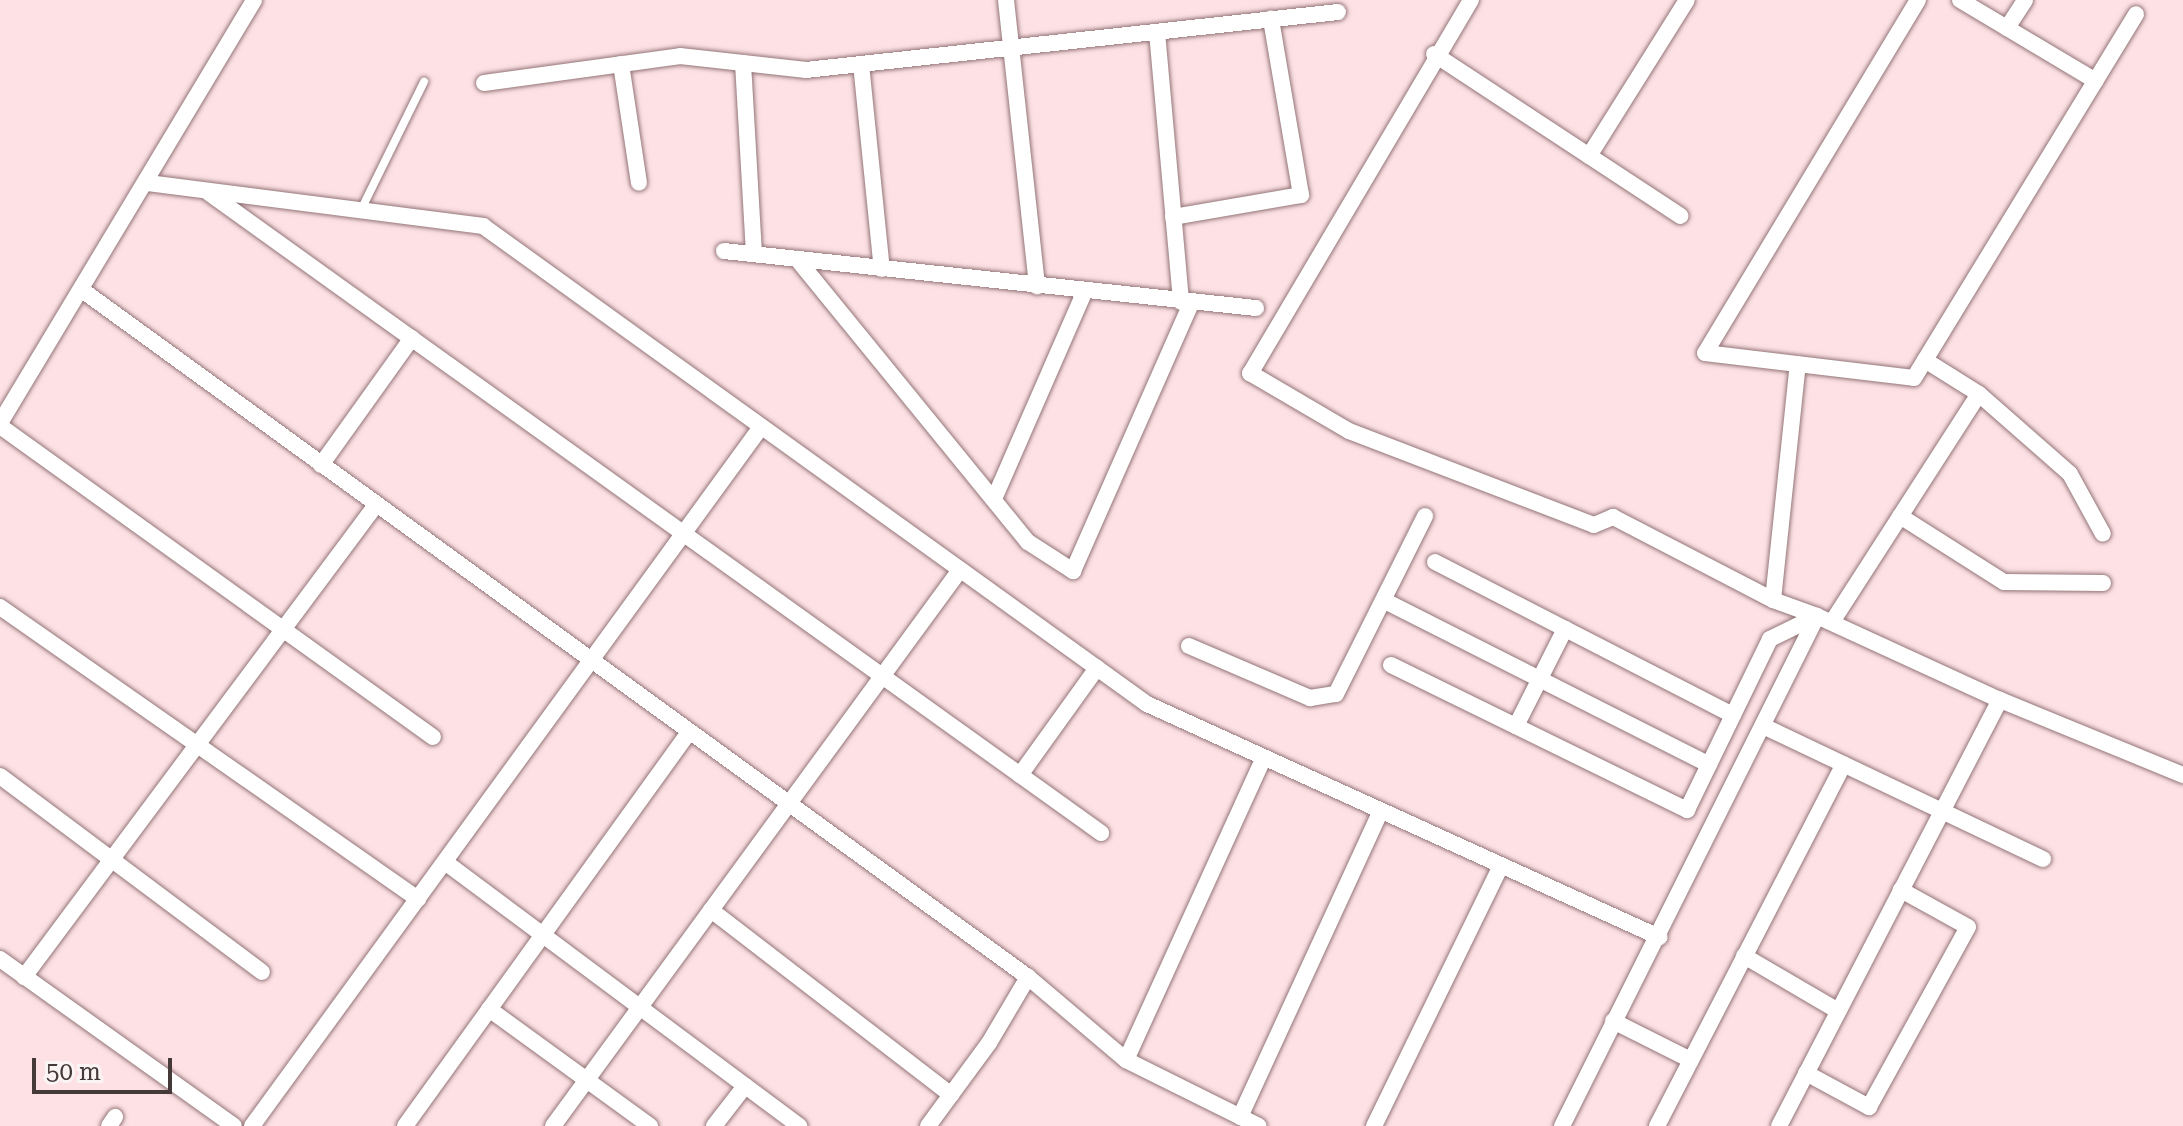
<!DOCTYPE html>
<html>
<head>
<meta charset="utf-8">
<style>
  body { margin:0 }
  #map { position:relative; width:2183px; height:1126px; overflow:hidden; background:#fde1e4; font-family:"Roboto Serif",serif }
  div>[style] { position:absolute }
  [style*='--x'] { left:calc(var(--x)*1px); top:calc(var(--y)*1px); width:calc(var(--w)*1px); rotate:calc(var(--a)*1deg) }
  .roads { filter:drop-shadow(0 0 2px #937578) drop-shadow(0 0 2px #937578) }
  .service>* { height:8px; margin:-4px; padding:0 4px; transform-origin:4px; border-radius:4px; background:#fff }
  .minor>* { height:16px; margin:-8px; padding:0 8px; transform-origin:8px; border-radius:8px; background:#fff }
  span { translate:-50% -50%; white-space:nowrap; text-align:center; line-height:1.15; -webkit-text-stroke:7px #fbf4f5; paint-order:stroke }
  .scale { position:absolute; left:32px; top:1058px; width:140px; height:36px; box-sizing:border-box; border:4px solid #46393a; border-top:0; padding-left:10px; font-size:24px; line-height:28px; white-space:nowrap; color:#46393a; -webkit-text-stroke:6px #fbf4f5; paint-order:stroke }
</style>
</head>
<body>
<div id="map">
  <div class="roads">
    <div class="service">
      <div style="--x:361;--y:210;--w:143;--a:-63.8"></div>
    </div>
    <div class="minor">
      <div style="--x:1006;--y:0;--w:288;--a:83.8"></div>
      <div style="--x:1471;--y:0;--w:434;--a:120.6"></div>
      <div style="--x:1250;--y:373;--w:115;--a:30.4"></div>
      <div style="--x:1349;--y:431;--w:262;--a:21"></div>
      <div style="--x:1594;--y:525;--w:21;--a:-23"></div>
      <div style="--x:1613;--y:517;--w:180;--a:27.4"></div>
      <div style="--x:1773;--y:600;--w:47;--a:20"></div>
      <div style="--x:1918;--y:0;--w:412;--a:121.1"></div>
      <div style="--x:1705;--y:353;--w:210;--a:6.8"></div>
      <div style="--x:1914;--y:378;--w:426;--a:-58.6"></div>
      <div style="--x:1960;--y:0;--w:158;--a:30.8"></div>
      <div style="--x:2007;--y:28;--w:33;--a:-57"></div>
      <div style="--x:1157;--y:32;--w:271;--a:84.9"></div>
      <div style="--x:1434;--y:54;--w:295;--a:33.3"></div>
      <div style="--x:743;--y:63;--w:191;--a:86.7"></div>
      <div style="--x:621;--y:64;--w:120;--a:81.4"></div>
      <div style="--x:861;--y:64;--w:206;--a:84.2"></div>
      <div style="--x:484;--y:83;--w:198;--a:-7.8"></div>
      <div style="--x:680;--y:56;--w:127;--a:6.3"></div>
      <div style="--x:806;--y:70;--w:535;--a:-6.22"></div>
      <div style="--x:1589;--y:156;--w:184;--a:-57.9"></div>
      <div style="--x:148;--y:183;--w:338;--a:7.3"></div>
      <div style="--x:483;--y:226;--w:818;--a:35.75"></div>
      <div style="--x:1147;--y:704;--w:563;--a:24.47"></div>
      <div style="--x:209;--y:193;--w:1098;--a:35.66"></div>
      <div style="--x:1173;--y:217;--w:130;--a:-9.8"></div>
      <div style="--x:1301;--y:195;--w:179;--a:-99.7"></div>
      <div style="--x:724;--y:251;--w:535;--a:6.12"></div>
      <div style="--x:797;--y:259;--w:365;--a:50.8"></div>
      <div style="--x:1028;--y:542;--w:54;--a:32.8"></div>
      <div style="--x:1073;--y:571;--w:293;--a:-66.2"></div>
      <div style="--x:82;--y:290;--w:1169;--a:35.99"></div>
      <div style="--x:1028;--y:977;--w:128;--a:40.3"></div>
      <div style="--x:1126;--y:1060;--w:148;--a:26.4"></div>
      <div style="--x:1979;--y:394;--w:121;--a:41.3"></div>
      <div style="--x:2070;--y:474;--w:68;--a:61.2"></div>
      <div style="--x:0;--y:423;--w:493;--a:-59"></div>
      <div style="--x:0;--y:426;--w:533;--a:35.69"></div>
      <div style="--x:321;--y:465;--w:156;--a:-54.4"></div>
      <div style="--x:994;--y:499;--w:227;--a:-66.4"></div>
      <div style="--x:1900;--y:516;--w:123;--a:32.4"></div>
      <div style="--x:2004;--y:582;--w:99;--a:0.6"></div>
      <div style="--x:1435;--y:562;--w:335;--a:27.2"></div>
      <div style="--x:1773;--y:600;--w:237;--a:-84"></div>
      <div style="--x:1385;--y:601;--w:363;--a:26.8"></div>
      <div style="--x:0;--y:607;--w:510;--a:34.94"></div>
      <div style="--x:1832;--y:622;--w:271;--a:-57.2"></div>
      <div style="--x:1979;--y:394;--w:64;--a:-147.8"></div>
      <div style="--x:1189;--y:646;--w:132;--a:23.3"></div>
      <div style="--x:1310;--y:698;--w:26;--a:-9"></div>
      <div style="--x:1336;--y:694;--w:199;--a:-63.4"></div>
      <div style="--x:1391;--y:665;--w:330;--a:26.1"></div>
      <div style="--x:1687;--y:810;--w:190;--a:-64.1"></div>
      <div style="--x:1770;--y:639;--w:52;--a:-26.1"></div>
      <div style="--x:1516;--y:726;--w:109;--a:-63.2"></div>
      <div style="--x:1763;--y:726;--w:310;--a:25.4"></div>
      <div style="--x:1020;--y:775;--w:132;--a:-54.3"></div>
      <div style="--x:0;--y:776;--w:327;--a:36.8"></div>
      <div style="--x:445;--y:862;--w:442;--a:36.7"></div>
      <div style="--x:711;--y:910;--w:303;--a:37.6"></div>
      <div style="--x:1744;--y:956;--w:109;--a:30.3"></div>
      <div style="--x:0;--y:959;--w:287;--a:35.5"></div>
      <div style="--x:24;--y:977;--w:589;--a:-53.29"></div>
      <div style="--x:489;--y:1009;--w:199;--a:36"></div>
      <div style="--x:1613;--y:1021;--w:87;--a:26.6"></div>
      <div style="--x:1126;--y:1060;--w:330;--a:-65.5"></div>
      <div style="--x:1806;--y:1073;--w:72;--a:28.4"></div>
      <div style="--x:1869;--y:1107;--w:205;--a:-61.2"></div>
      <div style="--x:1968;--y:927;--w:77;--a:-151.1"></div>
      <div style="--x:1240;--y:1117;--w:336;--a:-65.3"></div>
      <div style="--x:109;--y:1126;--w:11;--a:-56"></div>
      <div style="--x:252;--y:1126;--w:865;--a:-53.94"></div>
      <div style="--x:405;--y:1126;--w:484;--a:-54.2"></div>
      <div style="--x:553;--y:1126;--w:689;--a:-53.8"></div>
      <div style="--x:714;--y:1126;--w:51;--a:-52.2"></div>
      <div style="--x:928;--y:1126;--w:103;--a:-53.7"></div>
      <div style="--x:989;--y:1043;--w:77;--a:-59.4"></div>
      <div style="--x:1374;--y:1126;--w:289;--a:-64"></div>
      <div style="--x:1562;--y:1126;--w:570;--a:-63.43"></div>
      <div style="--x:1817;--y:616;--w:201;--a:24.7"></div>
      <div style="--x:2000;--y:700;--w:198;--a:22.3"></div>
      <div style="--x:1657;--y:1126;--w:407;--a:-62.7"></div>
      <div style="--x:1779;--y:1126;--w:480;--a:-62.6"></div>
    </div>
  </div>
  <div class="scale">50 m</div>
</div>
</body>
</html>
